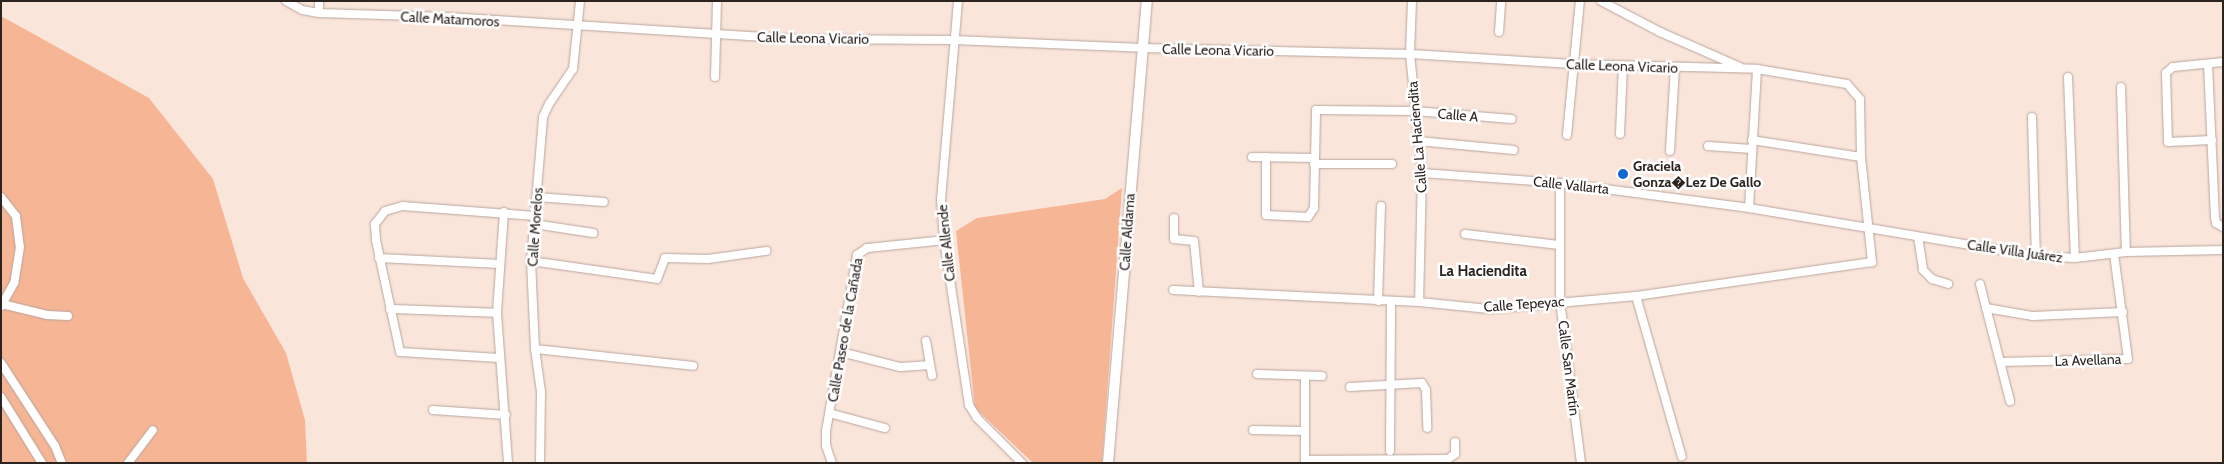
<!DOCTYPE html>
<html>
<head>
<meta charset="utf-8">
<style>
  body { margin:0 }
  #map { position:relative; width:2224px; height:464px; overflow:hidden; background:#fae5db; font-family:Cabin,sans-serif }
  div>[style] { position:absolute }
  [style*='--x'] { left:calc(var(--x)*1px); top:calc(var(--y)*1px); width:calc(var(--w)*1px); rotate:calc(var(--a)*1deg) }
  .green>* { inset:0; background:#f6b696 }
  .roads { filter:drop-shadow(0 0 1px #b9a59c) drop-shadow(0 0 1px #b9a59c) }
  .minor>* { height:8px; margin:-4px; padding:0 4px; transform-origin:4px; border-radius:4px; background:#fff }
  .tertiary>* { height:10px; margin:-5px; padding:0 5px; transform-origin:5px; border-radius:5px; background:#fff }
  .dots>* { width:14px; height:14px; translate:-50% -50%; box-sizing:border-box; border:2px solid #fff; border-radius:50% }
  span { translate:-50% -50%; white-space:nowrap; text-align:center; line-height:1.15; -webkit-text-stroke:5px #fff; paint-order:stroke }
  .street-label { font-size:14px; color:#2c2420 }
  .poi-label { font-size:14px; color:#2c2420; font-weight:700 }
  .left { translate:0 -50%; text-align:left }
  .neighbourhood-label { font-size:15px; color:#2c2420; font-weight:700 }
  .frame { position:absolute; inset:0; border:2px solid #2c2420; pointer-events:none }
</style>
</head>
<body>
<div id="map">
  <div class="green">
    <div style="clip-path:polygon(1px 16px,149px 98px,213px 179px,243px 278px,286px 353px,305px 420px,307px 463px,1px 463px)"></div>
    <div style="clip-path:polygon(1122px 188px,1102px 463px,1033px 463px,975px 408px,956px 231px,977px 218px,1105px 199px)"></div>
  </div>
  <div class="roads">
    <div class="minor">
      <div style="--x:286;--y:1;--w:18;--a:29"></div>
      <div style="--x:302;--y:10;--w:17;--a:10"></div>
      <div style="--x:319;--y:13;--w:129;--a:1.8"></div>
      <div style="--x:448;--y:17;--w:347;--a:3.6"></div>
      <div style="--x:794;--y:39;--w:160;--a:0.4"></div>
      <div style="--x:954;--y:40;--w:188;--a:2.4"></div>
      <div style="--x:1142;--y:48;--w:268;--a:1.3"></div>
      <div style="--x:1410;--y:54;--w:162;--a:3.5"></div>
      <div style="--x:1572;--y:64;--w:185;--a:1.5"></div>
      <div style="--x:1757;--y:69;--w:91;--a:9.5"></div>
      <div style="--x:1847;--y:84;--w:20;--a:49"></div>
      <div style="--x:1860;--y:99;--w:58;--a:89"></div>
      <div style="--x:1861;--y:157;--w:106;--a:84"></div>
      <div style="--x:1872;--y:262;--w:238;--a:171.8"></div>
      <div style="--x:1636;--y:296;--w:148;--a:174.9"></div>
      <div style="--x:1489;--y:309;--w:70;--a:-174.3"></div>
      <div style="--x:1419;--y:302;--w:246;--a:-177.2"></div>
      <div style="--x:319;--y:1;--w:12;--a:90"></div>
      <div style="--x:958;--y:1;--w:199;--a:94.9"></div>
      <div style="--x:941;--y:199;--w:41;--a:85.8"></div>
      <div style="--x:944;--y:240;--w:167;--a:81.4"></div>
      <div style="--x:969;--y:405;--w:15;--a:58"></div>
      <div style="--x:977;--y:418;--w:64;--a:45"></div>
      <div style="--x:1412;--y:1;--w:53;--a:92.2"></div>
      <div style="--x:1410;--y:54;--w:120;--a:84.2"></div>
      <div style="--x:1422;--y:173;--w:129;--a:91.3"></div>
      <div style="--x:1601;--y:1;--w:67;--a:27.7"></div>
      <div style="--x:1660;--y:32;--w:87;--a:23.6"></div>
      <div style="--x:1499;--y:32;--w:31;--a:-86"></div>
      <div style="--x:2208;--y:64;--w:153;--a:87.4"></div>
      <div style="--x:2215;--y:217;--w:6;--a:81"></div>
      <div style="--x:2216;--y:223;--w:8;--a:30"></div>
      <div style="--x:715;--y:77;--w:76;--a:-88.5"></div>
      <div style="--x:2068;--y:77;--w:181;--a:87.8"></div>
      <div style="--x:2121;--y:87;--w:165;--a:88.3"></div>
      <div style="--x:2032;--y:117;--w:139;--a:88.4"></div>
      <div style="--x:1620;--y:134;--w:68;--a:-87.5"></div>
      <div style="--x:1567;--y:135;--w:135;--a:-84.5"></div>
      <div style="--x:1752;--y:140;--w:110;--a:8.9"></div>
      <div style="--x:2212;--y:140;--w:44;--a:177.4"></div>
      <div style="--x:2168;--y:142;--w:69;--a:-91.7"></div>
      <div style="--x:2166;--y:73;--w:9;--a:-41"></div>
      <div style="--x:2173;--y:67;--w:50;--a:-5.7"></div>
      <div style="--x:1418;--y:141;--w:96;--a:5.4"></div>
      <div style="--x:1708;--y:146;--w:44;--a:3.9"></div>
      <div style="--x:1670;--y:151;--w:83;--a:-86.6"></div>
      <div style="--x:1252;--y:157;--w:62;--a:0.9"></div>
      <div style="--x:1266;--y:157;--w:58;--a:90"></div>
      <div style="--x:1266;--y:215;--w:42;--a:2.7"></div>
      <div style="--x:1308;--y:217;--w:11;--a:-56"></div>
      <div style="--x:1314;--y:208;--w:98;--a:-88.8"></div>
      <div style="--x:1316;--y:110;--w:99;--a:0.6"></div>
      <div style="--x:1415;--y:111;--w:97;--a:4.7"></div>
      <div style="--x:1314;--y:164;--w:78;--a:0"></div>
      <div style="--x:1422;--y:173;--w:138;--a:4.1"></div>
      <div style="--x:1560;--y:183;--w:191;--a:7.5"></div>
      <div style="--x:1749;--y:208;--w:291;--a:9.5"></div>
      <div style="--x:2036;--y:256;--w:39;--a:3"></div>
      <div style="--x:2075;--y:258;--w:51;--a:-6.7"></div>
      <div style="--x:2126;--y:252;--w:97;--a:-1.2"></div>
      <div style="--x:1560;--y:183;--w:118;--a:90"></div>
      <div style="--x:1560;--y:301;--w:163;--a:82.6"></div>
      <div style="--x:1;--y:197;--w:24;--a:52"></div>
      <div style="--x:16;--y:216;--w:31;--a:83"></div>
      <div style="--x:20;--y:247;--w:36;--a:99"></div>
      <div style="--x:14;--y:283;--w:26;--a:119"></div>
      <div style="--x:537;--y:197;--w:67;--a:4.3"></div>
      <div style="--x:1749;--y:208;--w:139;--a:-86.7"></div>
      <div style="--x:504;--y:212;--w:101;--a:94"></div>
      <div style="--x:497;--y:313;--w:150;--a:85.8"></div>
      <div style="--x:1174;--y:218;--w:21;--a:90"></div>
      <div style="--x:1174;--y:239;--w:20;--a:6"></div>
      <div style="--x:1194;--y:241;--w:51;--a:84.4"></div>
      <div style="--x:534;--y:224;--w:60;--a:8.7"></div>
      <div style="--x:1465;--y:234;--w:95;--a:6.7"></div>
      <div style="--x:1918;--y:237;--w:33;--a:81"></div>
      <div style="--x:1923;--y:270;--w:13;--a:45"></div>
      <div style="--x:1932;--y:279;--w:17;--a:17"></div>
      <div style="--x:379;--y:258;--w:121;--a:2.8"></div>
      <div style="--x:531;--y:261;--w:127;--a:8.1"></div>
      <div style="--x:657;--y:279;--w:22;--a:-69"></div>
      <div style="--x:665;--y:258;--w:43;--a:1.3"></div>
      <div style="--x:708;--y:259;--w:59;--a:-7.9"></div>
      <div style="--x:1980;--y:284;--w:121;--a:75.6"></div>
      <div style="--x:1636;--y:296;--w:167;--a:74.1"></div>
      <div style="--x:1378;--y:301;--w:95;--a:-88.2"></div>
      <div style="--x:2;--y:304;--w:46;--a:13.7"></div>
      <div style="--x:47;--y:315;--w:21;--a:3"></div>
      <div style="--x:1986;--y:308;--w:48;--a:9.7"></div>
      <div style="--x:2033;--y:316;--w:90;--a:-2.5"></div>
      <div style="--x:390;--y:309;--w:107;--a:2.1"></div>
      <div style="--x:926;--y:341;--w:35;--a:80"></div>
      <div style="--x:535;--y:349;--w:159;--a:6.1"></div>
      <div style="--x:841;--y:352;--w:61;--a:14.3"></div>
      <div style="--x:900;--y:367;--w:30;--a:-4"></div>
      <div style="--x:499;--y:358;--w:99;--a:-176.5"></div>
      <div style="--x:400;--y:352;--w:115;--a:-102.1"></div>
      <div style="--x:376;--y:240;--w:16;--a:-94"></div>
      <div style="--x:375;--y:224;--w:16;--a:-52"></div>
      <div style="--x:385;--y:211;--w:19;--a:-16"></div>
      <div style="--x:403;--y:206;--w:132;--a:4.3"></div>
      <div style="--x:2001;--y:362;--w:127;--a:-1.4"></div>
      <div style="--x:2128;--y:359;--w:106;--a:-97.6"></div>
      <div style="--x:1;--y:363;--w:99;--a:57"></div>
      <div style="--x:55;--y:446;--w:18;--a:68"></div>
      <div style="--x:1257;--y:374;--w:65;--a:1.8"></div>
      <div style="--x:1305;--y:376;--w:87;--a:90"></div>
      <div style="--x:1350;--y:387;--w:72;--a:-3.2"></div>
      <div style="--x:1422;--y:383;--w:8;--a:60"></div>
      <div style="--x:1426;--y:390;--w:38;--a:88"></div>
      <div style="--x:1;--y:397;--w:78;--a:58.2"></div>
      <div style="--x:433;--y:410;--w:73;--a:3.9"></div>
      <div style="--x:829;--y:413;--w:58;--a:15"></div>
      <div style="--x:1253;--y:430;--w:52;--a:1.1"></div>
      <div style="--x:1390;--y:451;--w:150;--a:-89.6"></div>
      <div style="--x:1305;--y:460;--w:143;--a:-0.4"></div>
      <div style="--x:1448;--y:459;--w:9;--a:-36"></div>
      <div style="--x:1455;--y:454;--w:12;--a:-90"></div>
      <div style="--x:128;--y:463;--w:41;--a:-52.9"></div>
      <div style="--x:540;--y:463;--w:71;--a:-89.2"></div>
      <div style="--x:541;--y:392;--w:43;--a:-97.9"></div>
      <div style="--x:535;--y:349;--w:88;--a:-92.6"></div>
      <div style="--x:531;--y:261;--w:144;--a:-85.2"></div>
      <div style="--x:543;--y:117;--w:14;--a:-65"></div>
      <div style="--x:549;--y:104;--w:42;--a:-55.6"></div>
      <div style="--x:573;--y:69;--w:68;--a:-84.1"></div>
      <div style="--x:832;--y:463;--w:18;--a:-109"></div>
      <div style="--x:826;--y:446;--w:15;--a:-90"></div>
      <div style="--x:826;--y:431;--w:179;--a:-80"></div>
      <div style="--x:857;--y:255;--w:12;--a:-35"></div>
      <div style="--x:867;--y:248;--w:77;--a:-5.9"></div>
    </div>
    <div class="tertiary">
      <div style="--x:1108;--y:463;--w:464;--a:-85.2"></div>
    </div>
  </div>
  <div class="dots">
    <div style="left:1623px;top:174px;background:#1267d1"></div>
  </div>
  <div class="street-label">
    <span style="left:450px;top:19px;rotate:3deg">Calle Matamoros</span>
    <span style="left:813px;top:38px;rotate:1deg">Calle Leona Vicario</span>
    <span style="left:1218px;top:50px;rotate:1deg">Calle Leona Vicario</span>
    <span style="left:1622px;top:66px;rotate:2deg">Calle Leona Vicario</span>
    <span style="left:1458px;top:115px;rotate:5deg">Calle A</span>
    <span style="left:1417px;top:137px;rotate:-95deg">Calle La Haciendita</span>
    <span style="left:1571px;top:185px;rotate:6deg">Calle Vallarta</span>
    <span style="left:535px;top:227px;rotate:-86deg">Calle Morelos</span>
    <span style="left:1127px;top:232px;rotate:-86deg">Calle Aldama</span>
    <span style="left:946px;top:243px;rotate:-96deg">Calle Allende</span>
    <span style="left:2015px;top:251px;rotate:8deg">Calle Villa Juárez</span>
    <span style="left:1524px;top:304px;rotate:-4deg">Calle Tepeyac</span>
    <span style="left:845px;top:330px;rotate:-80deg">Calle Paseo de la Cañada</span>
    <span style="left:2088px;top:360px;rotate:-2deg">La Avellana</span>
    <span style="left:1569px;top:368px;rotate:83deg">Calle San Martín</span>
  </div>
  <div class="poi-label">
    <span class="left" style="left:1633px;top:174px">Graciela<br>Gonza�Lez De Gallo</span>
  </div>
  <div class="neighbourhood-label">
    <span style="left:1483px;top:272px">La Haciendita</span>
  </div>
  <div class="frame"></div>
</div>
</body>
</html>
